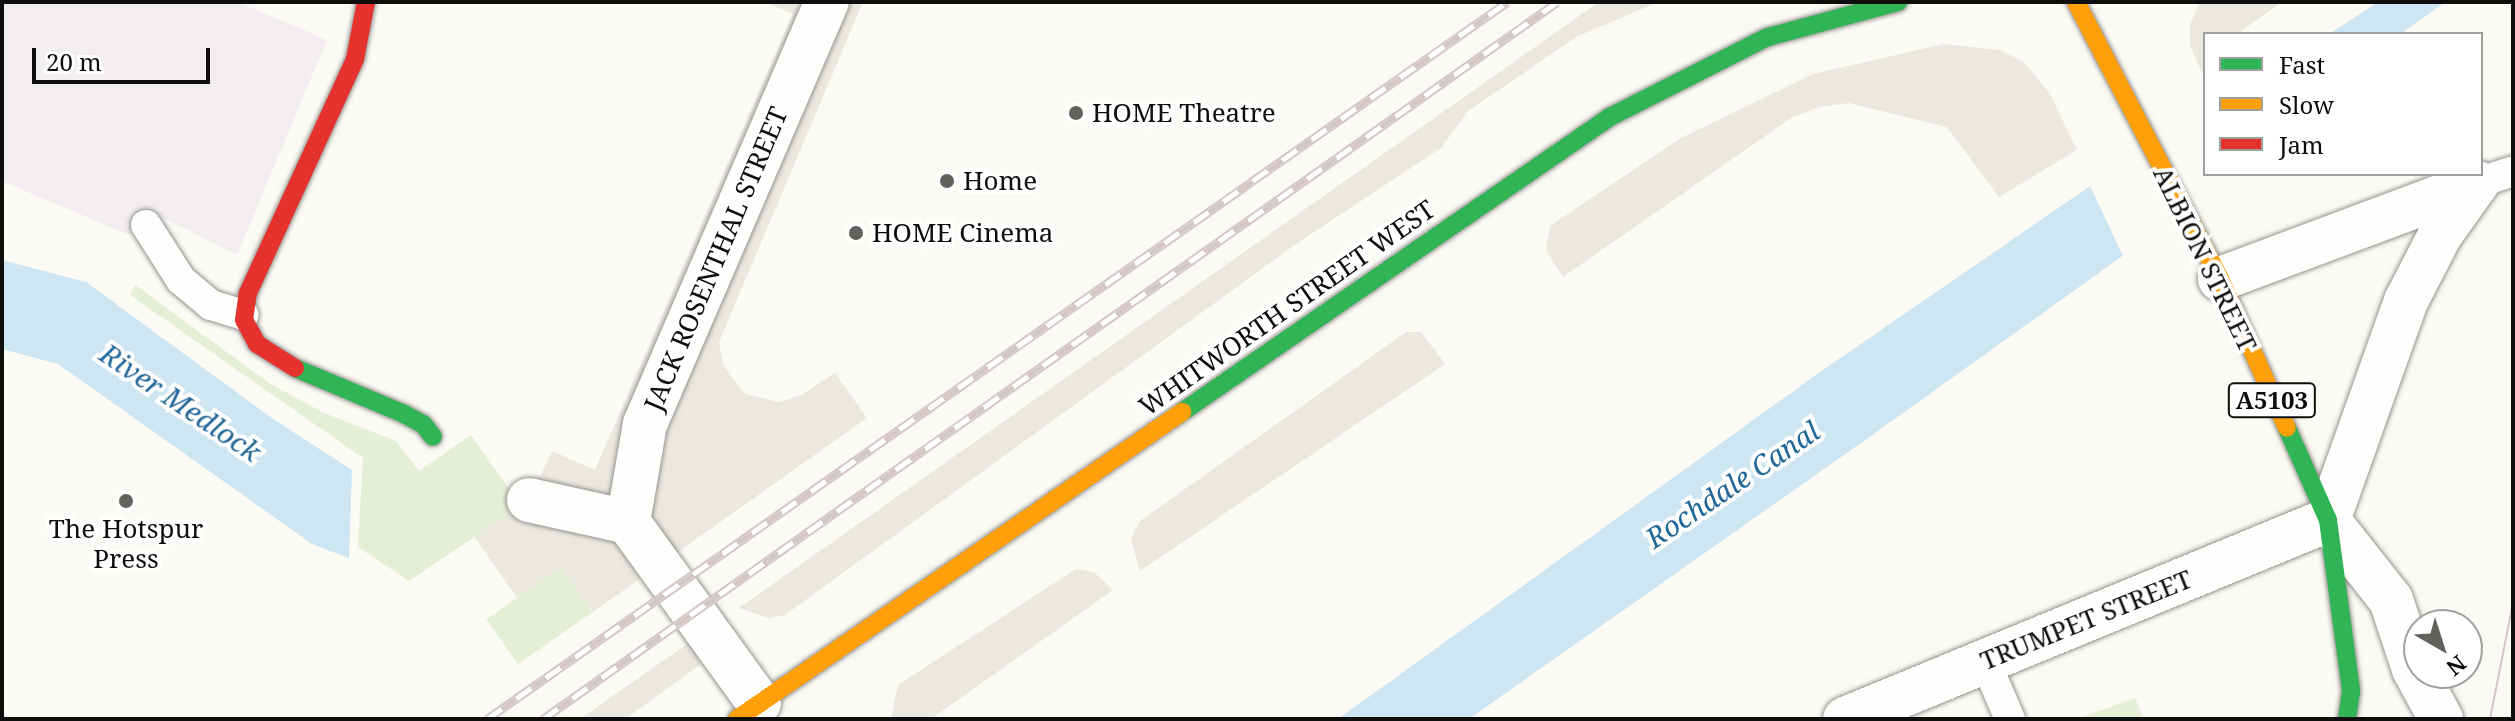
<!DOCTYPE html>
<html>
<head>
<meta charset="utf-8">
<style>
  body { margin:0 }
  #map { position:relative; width:2515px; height:721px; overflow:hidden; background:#fbfaf4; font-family:"Noto Serif",serif }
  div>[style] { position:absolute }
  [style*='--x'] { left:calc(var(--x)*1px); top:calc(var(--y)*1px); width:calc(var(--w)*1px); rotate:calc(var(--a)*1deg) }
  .industrial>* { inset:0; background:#f2edf0 }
  .green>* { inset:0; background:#e5efd5; transform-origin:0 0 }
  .plaza>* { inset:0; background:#ebe8df }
  .water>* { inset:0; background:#cde6f2 }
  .pier>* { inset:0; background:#fbfaf4 }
  .roads { filter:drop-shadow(0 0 2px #959492) drop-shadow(0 0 2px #959492) }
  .lane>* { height:30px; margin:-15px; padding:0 15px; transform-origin:15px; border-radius:15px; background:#fefefd }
  .street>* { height:44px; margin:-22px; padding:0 22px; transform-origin:22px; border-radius:22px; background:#fefefd }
  .fast>* { height:18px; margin:-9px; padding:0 9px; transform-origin:9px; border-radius:9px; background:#30b455 }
  .slow>* { height:18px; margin:-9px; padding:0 9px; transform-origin:9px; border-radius:9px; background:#ff9f0a }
  .jam>* { height:18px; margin:-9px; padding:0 9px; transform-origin:9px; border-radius:9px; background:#e5322d }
  .tram>* { height:2px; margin:-1px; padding:0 1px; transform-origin:1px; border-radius:1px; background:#d6c7c7 }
  .rail>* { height:9px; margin-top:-4.5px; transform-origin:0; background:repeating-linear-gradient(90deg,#fff 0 18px,#d6c7c7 0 36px); box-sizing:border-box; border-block:2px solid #d6c7c7 }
  .dots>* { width:22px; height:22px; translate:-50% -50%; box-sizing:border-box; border:4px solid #fff; border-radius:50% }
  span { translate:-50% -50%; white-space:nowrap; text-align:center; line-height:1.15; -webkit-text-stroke:8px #fff; paint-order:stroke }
  .shield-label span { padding:2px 6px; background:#fff; border:2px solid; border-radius:6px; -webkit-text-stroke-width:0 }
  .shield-label { font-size:24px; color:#0e0e0e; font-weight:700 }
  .poi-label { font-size:26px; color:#0e0e0e }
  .left { translate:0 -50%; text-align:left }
  .street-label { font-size:26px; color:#0e0e0e }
  .water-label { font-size:28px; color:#216797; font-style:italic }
  .frame { position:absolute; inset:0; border:4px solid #0e0e0e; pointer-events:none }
  .legend { position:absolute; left:2203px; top:32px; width:280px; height:144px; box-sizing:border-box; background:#fff; border:2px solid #9f9f9f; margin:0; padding:10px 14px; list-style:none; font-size:24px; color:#0e0e0e }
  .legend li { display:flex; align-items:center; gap:16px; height:40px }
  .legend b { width:40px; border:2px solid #9f9f9f }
  .north { position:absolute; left:2403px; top:609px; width:80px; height:80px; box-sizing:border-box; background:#fff; border:2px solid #9f9f9f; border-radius:50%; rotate:141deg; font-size:22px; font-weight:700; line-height:32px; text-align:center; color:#0e0e0e }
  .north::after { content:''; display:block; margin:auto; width:28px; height:36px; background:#61615e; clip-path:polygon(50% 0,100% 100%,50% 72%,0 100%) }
  .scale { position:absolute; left:32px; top:48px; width:178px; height:36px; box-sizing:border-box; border:4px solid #0e0e0e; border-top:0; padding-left:10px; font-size:24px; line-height:28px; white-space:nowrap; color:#0e0e0e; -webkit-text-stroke:6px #fff; paint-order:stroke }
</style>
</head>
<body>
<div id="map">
  <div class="industrial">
    <div style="clip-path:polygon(2px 2px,238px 2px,327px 40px,237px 255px,164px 218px,129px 235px,2px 181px)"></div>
  </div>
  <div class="green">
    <div style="clip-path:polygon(135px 285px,269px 383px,324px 413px,396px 441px,419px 471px,471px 435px,521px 506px,409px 581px,358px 547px,363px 458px,130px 295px)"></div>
    <div style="left:561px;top:567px;width:55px;height:91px;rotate:55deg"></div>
    <div style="clip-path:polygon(2135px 698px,2144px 719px,2077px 719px)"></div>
  </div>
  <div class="plaza">
    <div style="clip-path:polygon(765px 2px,863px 2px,719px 342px,723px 365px,745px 394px,779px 402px,801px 395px,835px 373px,867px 418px,593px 612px,561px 567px,517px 598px,474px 536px,529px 500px,552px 451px,595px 470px,793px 14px)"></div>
    <div style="clip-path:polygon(1599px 2px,1658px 2px,1578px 36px,1468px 111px,1441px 148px,1296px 244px,785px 615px,768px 618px,739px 608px)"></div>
    <div style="clip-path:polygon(2200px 2px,2282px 2px,2237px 34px,2205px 34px,2205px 79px,2190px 46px,2190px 24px)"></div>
    <div style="clip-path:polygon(1944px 44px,2000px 50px,2025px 63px,2050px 94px,2077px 150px,1999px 197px,1947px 127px,1849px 103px,1819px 107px,1791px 118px,1563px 277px,1546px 251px,1550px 226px,1681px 138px,1813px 74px)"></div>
    <div style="clip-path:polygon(1406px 332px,1421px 332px,1445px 364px,1140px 571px,1131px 539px,1140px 521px)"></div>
    <div style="clip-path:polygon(1076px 569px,1094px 572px,1113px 590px,931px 719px,891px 719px,898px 685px)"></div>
    <div style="clip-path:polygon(697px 637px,700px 665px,625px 719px,580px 719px)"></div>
  </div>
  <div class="water">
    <div style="clip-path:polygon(2378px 2px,2445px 2px,2401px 34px,2329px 34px)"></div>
    <div style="clip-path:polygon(2205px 107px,2205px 174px,2237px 174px,1868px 438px,1469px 719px,1338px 719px,1820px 372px)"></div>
    <div style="clip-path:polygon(2px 260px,86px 282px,273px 419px,352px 470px,349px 558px,312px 544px,58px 364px,2px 349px)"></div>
  </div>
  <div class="pier">
    <div style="clip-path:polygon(2205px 105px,2205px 174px,2237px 174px,2123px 256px,2090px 186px)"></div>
  </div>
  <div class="roads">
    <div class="lane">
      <div style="--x:2477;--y:183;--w:38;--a:-18"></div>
      <div style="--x:146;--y:225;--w:65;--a:57.5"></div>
      <div style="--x:181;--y:280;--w:39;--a:40"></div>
      <div style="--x:211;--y:305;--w:34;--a:17"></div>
      <div style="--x:1985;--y:661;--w:63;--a:66.7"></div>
    </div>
    <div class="street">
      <div style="--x:2220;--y:279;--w:274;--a:-20.5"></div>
      <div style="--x:529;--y:500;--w:101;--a:12.5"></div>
      <div style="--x:2328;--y:520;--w:232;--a:-70.4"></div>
      <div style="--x:2406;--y:301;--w:74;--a:-62.7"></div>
      <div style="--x:2440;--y:235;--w:64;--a:-54.6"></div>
      <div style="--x:2328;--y:520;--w:102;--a:51.8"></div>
      <div style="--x:2391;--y:600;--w:73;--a:71.6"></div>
      <div style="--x:2414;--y:669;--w:57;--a:61.6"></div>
      <div style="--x:759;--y:703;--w:223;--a:-125.9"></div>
      <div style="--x:628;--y:522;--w:99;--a:-80.2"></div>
      <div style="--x:645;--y:424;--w:460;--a:-66.7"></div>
      <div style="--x:1845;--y:719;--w:522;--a:-22.39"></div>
    </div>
    <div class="fast">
      <div style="--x:295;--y:368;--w:116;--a:22.8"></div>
      <div style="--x:402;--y:413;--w:24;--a:28"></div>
      <div style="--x:423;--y:424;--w:16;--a:52"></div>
      <div style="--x:1182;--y:412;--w:520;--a:-34.58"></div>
      <div style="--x:1610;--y:117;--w:177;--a:-26.9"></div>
      <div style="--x:1768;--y:37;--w:135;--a:-15.1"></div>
      <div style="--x:2287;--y:428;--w:101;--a:66"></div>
      <div style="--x:2328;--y:520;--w:173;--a:82.3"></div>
      <div style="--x:2351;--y:691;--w:28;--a:98"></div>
    </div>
    <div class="slow">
      <div style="--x:2076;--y:2;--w:312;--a:62.5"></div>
      <div style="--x:2220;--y:279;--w:163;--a:65.8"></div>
      <div style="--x:737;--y:719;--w:541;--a:-34.6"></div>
    </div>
    <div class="jam">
      <div style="--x:295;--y:368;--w:45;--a:-147.7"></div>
      <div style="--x:257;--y:344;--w:27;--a:-118"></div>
      <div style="--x:244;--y:320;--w:27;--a:-82"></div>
      <div style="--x:248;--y:293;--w:257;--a:-65.4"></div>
      <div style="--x:355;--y:59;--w:58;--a:-79.1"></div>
    </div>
  </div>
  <div class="tram">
    <div style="--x:2490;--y:719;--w:118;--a:-78.8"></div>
  </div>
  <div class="rail">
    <div style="--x:487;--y:719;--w:1247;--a:-35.1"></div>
    <div style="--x:543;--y:719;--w:1242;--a:-35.26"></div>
  </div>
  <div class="dots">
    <div style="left:1076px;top:113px;background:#61615e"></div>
    <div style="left:947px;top:181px;background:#61615e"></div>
    <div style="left:856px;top:233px;background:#61615e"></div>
    <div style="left:126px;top:501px;background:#61615e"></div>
  </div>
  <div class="shield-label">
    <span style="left:2272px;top:400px">A5103</span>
  </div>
  <div class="poi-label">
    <span class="left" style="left:1092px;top:113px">HOME Theatre</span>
    <span class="left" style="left:963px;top:181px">Home</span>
    <span class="left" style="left:872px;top:233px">HOME Cinema</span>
    <span style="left:126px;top:544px">The Hotspur<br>Press</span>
  </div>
  <div class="street-label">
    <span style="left:716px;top:259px;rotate:-67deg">JACK ROSENTHAL STREET</span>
    <span style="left:2205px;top:259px;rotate:64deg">ALBION STREET</span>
    <span style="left:1287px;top:308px;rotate:-35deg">WHITWORTH STREET WEST</span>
    <span style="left:2086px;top:620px;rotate:-22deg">TRUMPET STREET</span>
  </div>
  <div class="water-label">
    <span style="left:181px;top:402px;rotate:34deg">River Medlock</span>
    <span style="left:1732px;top:484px;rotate:-34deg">Rochdale Canal</span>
  </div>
  <div class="frame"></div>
  <ul class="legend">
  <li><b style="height:10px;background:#30b455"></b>Fast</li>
  <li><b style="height:10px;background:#ff9f0a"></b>Slow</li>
  <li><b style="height:10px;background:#e5322d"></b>Jam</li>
  </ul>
  <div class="north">N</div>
  <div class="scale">20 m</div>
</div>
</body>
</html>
